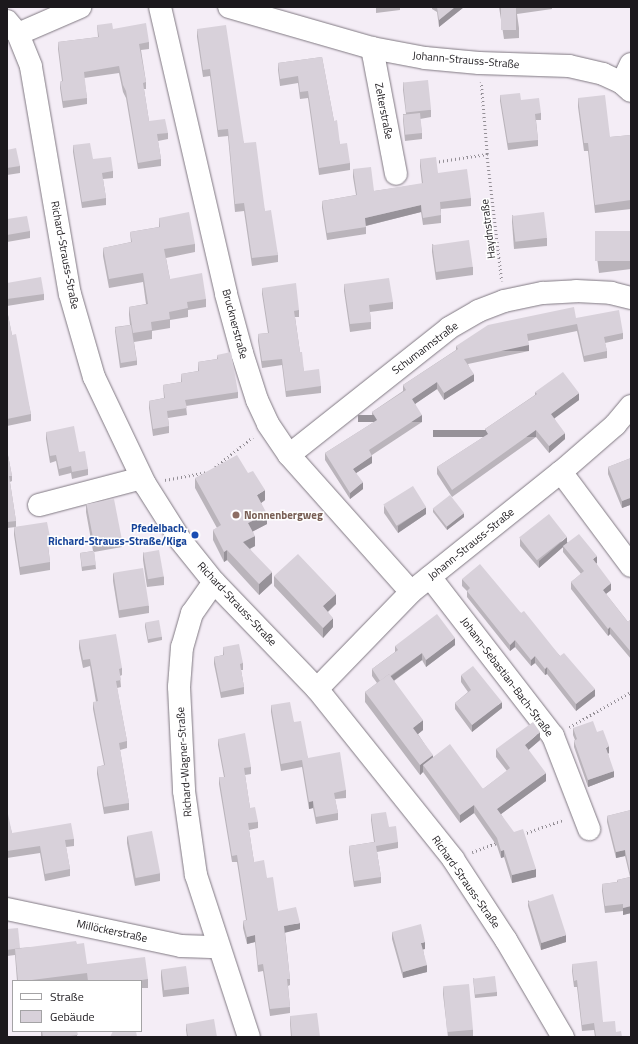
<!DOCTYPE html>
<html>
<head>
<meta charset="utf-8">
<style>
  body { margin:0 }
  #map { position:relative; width:638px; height:1044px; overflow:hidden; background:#f4edf6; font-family:"Titillium Web",sans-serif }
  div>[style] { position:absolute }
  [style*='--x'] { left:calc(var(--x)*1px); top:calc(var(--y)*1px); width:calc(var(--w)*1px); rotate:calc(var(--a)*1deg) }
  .path>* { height:2.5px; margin-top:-1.25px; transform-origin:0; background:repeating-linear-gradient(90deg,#948f96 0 1px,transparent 0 4px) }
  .roads { filter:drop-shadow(0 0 1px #807982) drop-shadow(0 0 1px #807982) }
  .minor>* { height:22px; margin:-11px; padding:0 11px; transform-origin:11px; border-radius:11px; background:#fff }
  .wall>* { inset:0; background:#bab4bb; transform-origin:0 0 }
  .shaded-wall>* { inset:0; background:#979299; transform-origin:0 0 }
  .building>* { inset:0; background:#d8d1da; transform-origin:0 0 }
  .dots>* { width:11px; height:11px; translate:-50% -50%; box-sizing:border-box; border:2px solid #fff; border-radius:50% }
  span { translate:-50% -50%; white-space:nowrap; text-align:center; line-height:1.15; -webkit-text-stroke:3px #fff; paint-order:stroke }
  .street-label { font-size:11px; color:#1c191d }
  .education-label { font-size:11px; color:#785e54; font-weight:700 }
  .left { translate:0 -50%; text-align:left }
  .transit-label { font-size:11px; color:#164399; font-weight:700 }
  .right { translate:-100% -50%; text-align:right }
  .frame { position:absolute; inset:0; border:8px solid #1c191d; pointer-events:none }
  .legend { position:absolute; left:12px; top:980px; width:130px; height:52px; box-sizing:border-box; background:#fff; border:1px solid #a4a3a5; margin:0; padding:5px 7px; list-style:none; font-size:12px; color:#1c191d }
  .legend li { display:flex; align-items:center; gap:8px; height:20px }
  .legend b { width:20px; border:1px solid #a4a3a5 }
</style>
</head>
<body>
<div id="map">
  <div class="path">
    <div style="--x:487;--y:154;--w:128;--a:83.3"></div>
    <div style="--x:435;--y:162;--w:53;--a:-8.7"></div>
    <div style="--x:487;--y:154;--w:72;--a:-94.8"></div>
    <div style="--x:215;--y:467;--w:48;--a:-38.3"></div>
    <div style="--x:165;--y:480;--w:43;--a:-10.8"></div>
    <div style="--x:569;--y:727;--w:71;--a:-29.4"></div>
    <div style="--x:523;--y:834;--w:42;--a:-19.3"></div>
    <div style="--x:472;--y:852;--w:27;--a:-20"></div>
  </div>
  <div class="roads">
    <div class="minor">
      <div style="--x:160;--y:7;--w:294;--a:77"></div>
      <div style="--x:226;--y:294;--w:61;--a:74.8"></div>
      <div style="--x:242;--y:353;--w:49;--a:72.3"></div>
      <div style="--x:257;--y:400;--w:26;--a:65"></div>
      <div style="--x:268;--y:424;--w:37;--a:56"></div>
      <div style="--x:289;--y:455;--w:183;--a:48.3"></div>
      <div style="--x:229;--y:7;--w:149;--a:16"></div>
      <div style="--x:372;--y:48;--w:54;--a:10.7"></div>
      <div style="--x:425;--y:58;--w:54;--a:5.3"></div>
      <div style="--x:479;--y:63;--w:90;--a:1.9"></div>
      <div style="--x:569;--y:66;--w:35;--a:13"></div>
      <div style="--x:603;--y:74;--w:21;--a:25"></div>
      <div style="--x:622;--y:83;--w:12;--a:42"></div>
      <div style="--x:7;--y:21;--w:17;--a:50"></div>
      <div style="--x:18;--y:34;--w:35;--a:68"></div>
      <div style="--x:31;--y:67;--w:230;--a:80.3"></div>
      <div style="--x:70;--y:294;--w:86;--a:73.9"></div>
      <div style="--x:94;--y:377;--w:119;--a:64.5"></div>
      <div style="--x:145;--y:484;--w:67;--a:57.7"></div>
      <div style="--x:181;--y:541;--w:53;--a:51.2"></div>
      <div style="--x:214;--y:582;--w:149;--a:46.1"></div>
      <div style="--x:317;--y:689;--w:218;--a:51.3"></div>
      <div style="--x:453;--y:859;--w:97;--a:56.8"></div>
      <div style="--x:506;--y:940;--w:113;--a:59.6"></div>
      <div style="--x:18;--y:34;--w:68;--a:-23.5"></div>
      <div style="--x:372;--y:48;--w:128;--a:79.2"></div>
      <div style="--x:622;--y:83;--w:21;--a:-65"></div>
      <div style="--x:289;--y:455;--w:204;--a:-38.4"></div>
      <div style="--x:449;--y:328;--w:34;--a:-30"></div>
      <div style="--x:478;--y:311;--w:28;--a:-21"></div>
      <div style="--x:504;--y:301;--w:40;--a:-12"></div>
      <div style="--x:543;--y:293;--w:33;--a:-3"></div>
      <div style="--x:576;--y:291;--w:35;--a:3"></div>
      <div style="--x:611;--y:293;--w:21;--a:14"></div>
      <div style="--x:561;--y:472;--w:117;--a:53.3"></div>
      <div style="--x:39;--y:505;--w:106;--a:-14.7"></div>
      <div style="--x:430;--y:577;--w:201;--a:52.3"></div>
      <div style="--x:553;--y:736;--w:100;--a:68.8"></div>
      <div style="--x:214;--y:582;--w:38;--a:125"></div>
      <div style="--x:192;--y:613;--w:35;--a:106"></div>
      <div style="--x:182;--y:647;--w:40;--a:94.3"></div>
      <div style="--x:179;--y:687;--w:104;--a:87.2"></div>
      <div style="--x:184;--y:791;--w:85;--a:81.9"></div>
      <div style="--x:196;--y:875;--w:170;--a:71.9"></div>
      <div style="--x:317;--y:689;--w:135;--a:-45.9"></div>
      <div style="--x:411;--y:592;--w:192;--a:-38.7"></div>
      <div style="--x:561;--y:472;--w:72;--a:-41"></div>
      <div style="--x:615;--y:425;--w:25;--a:-50"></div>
      <div style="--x:7;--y:909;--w:178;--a:12"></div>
      <div style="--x:181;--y:946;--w:37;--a:2"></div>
    </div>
  </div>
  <div class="wall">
    <div style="clip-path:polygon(376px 7px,400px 7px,400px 10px,376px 13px)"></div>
    <div style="clip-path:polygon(432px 7px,464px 7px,439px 27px,437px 12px,432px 9px)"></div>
    <div style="clip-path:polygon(499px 7px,552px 7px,552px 9px,517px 14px,519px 28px,519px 38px,504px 39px)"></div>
    <div style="clip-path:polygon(97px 25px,113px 29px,149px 42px,149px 49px,141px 50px,146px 82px,146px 89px,144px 89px,149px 121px,168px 133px,168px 139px,158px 141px,161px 159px,161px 166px,138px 169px,126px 98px,123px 92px,119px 73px,84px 78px,87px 98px,87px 104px,63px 108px,60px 88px,60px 82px,62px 81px,58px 49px,58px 42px,98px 37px)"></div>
    <div style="clip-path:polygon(197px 29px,244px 143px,265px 211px,278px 255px,278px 262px,252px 266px,244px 211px,235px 212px,228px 136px,218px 137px,210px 76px,203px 77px,197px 37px)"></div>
    <div style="clip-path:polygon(322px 57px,334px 121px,340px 144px,350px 163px,350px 170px,319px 175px,308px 98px,300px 99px,298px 83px,280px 86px,278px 70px,278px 63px)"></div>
    <div style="clip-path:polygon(403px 82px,431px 110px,431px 117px,420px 119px,422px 133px,422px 139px,405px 141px,403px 120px,403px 114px,406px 114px,403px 90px)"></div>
    <div style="clip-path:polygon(500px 95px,521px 100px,541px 113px,541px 120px,536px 120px,538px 140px,538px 146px,508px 150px,500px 101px)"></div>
    <div style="clip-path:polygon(578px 98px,610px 137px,631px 135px,631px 209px,595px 213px,588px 151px,584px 151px,578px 107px)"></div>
    <div style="clip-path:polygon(73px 145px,93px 159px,113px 171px,113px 178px,103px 179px,106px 198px,106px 205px,82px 208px,73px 152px)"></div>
    <div style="clip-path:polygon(7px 150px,20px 166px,20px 173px,7px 175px)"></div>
    <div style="clip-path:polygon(420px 159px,438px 173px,471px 198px,471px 206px,441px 209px,441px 223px,423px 225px,421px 212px,366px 226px,366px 234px,327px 240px,322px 208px,322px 201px,356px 195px,353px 177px,353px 169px,374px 191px,422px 184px,420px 166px)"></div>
    <div style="clip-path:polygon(512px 215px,547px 238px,547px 246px,514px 249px,512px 222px)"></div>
    <div style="clip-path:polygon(159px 218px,195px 244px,195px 252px,166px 258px,170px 279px,206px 299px,206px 307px,188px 310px,188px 317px,170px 320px,170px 328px,152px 331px,152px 339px,134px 342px,137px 361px,137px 365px,120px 368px,115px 331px,115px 327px,130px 325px,129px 315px,129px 307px,146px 304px,143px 282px,109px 288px,103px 256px,103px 248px,131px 242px,130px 232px,159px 227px)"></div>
    <div style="clip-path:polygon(7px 219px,30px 231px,30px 238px,7px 242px)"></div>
    <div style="clip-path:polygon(631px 231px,631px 269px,599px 273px,595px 243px,595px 235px)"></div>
    <div style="clip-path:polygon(432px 244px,473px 267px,473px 275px,436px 280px,432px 252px)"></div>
    <div style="clip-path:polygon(7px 283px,44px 294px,44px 300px,7px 306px)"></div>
    <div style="clip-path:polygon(344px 284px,393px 302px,393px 309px,370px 312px,371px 322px,371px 329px,350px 332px,344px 291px)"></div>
    <div style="clip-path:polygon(262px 288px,299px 310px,299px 317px,295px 317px,300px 352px,304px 371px,321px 386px,321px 393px,286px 397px,282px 365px,262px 368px,258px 341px,258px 334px,268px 333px,262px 294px)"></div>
    <div style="clip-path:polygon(7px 310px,12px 335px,31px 414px,31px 421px,7px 426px)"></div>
    <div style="clip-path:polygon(576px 318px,623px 333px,623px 339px,605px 343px,607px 351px,607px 358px,584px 362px,577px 331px,528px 341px,529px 351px,468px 364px,474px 381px,444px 400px,437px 389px,415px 404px,422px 422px,372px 455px,372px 463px,356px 473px,363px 489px,350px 499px,325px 460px,325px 453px,374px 422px,372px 418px,372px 412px,403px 391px,403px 385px,456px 350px,456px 346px)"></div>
    <div style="clip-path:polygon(217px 355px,238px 392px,238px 398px,186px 406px,187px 415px,168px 418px,169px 426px,169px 433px,153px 436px,149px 408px,149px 401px,164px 398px,163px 385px,181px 382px,181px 374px,198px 371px,198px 362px,217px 359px)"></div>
    <div style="clip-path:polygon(535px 392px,579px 400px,554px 418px,565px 439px,549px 453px,536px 437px,452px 497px,437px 474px,437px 467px,485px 436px,485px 429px,535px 395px)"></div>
    <div style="clip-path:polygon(46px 432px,79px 452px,88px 469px,88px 475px,72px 479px,71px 473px,59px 476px,56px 461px,50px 463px,46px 439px)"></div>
    <div style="clip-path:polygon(7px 450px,12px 476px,12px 481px,10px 482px,16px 521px,16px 527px,7px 528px)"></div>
    <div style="clip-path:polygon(631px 458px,631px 508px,630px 505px,622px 508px,608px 474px,608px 467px)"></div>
    <div style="clip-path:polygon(195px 478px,265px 500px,261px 503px,267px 524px,253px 531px,255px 546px,250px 549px,272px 583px,259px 595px,227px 560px,224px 562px,213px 540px,213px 530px,217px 528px,195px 488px)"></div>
    <div style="clip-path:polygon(86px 504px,122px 540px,122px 547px,94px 552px,96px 569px,82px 571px,80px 553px,93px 551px,86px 512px)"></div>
    <div style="clip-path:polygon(384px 506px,426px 514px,398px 533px,384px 513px)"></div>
    <div style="clip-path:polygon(433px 509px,464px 517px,447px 530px,433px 512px)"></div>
    <div style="clip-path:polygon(14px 527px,50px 537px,50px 544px,48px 545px,50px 562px,50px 570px,20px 575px,14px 535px)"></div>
    <div style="clip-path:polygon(520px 538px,567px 542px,597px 563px,596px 563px,611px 590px,606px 594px,628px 622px,631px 619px,631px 659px,610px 634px,608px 636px,571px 589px,571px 582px,581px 574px,563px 552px,563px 547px,539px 568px,520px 546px)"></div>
    <div style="clip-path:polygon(143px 552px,164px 577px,164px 585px,147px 587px,143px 560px)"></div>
    <div style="clip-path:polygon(113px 573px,149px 606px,149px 613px,119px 618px,113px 581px)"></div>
    <div style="clip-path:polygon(274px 576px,336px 604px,328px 612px,333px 627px,323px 638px,274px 586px)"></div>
    <div style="clip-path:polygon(462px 579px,521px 613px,560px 656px,595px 696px,576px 711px,547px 674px,545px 675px,535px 663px,531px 666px,515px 647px,510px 651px,467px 597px,467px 591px,462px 586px)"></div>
    <div style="clip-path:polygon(145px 623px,162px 637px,162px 640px,148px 643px,145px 627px)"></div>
    <div style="clip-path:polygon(79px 640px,122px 668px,122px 675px,120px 676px,121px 687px,117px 688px,127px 741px,127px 748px,120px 750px,129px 803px,129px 810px,104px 814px,97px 774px,97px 767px,104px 765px,93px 709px,93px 702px,96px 702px,90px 666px,83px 668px,79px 648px)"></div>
    <div style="clip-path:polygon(455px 645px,426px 667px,422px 660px,394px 681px,423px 730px,418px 734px,433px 757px,483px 789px,507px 771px,496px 757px,496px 749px,540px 740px,528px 750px,546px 781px,501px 814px,536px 877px,512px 883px,504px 857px,501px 858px,497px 846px,474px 813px,460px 823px,423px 772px,420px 775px,365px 702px,365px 692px,377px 683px,372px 676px,372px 669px,395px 652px,395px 646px)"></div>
    <div style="clip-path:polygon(223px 647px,243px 663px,243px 670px,241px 670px,244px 687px,244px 694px,221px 698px,214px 664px,214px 657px,223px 655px)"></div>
    <div style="clip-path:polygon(461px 675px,502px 708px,472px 732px,455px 709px,455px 703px,468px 692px,461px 682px)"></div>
    <div style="clip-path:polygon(271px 705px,294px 722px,308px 758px,346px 790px,346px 798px,335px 799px,338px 813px,338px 820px,316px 824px,313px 808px,309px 809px,302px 767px,281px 771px,271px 712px)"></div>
    <div style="clip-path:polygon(573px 728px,597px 732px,609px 753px,608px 754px,614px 777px,588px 787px,574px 747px,574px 741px,575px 740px,573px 735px)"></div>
    <div style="clip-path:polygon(218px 739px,251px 767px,251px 774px,245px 775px,250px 808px,258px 822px,258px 828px,249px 830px,254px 862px,267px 878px,278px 911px,300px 929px,285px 932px,290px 979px,290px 985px,288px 986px,290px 1007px,290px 1013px,270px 1016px,263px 971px,258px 972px,255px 942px,247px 944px,243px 928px,243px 921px,246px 920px,237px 862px,232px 862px,219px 784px,219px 777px,224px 777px,218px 745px)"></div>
    <div style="clip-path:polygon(631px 810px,631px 913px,623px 915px,623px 911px,605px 913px,602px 891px,602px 884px,617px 882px,617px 880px,630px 877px,625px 856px,616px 858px,607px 822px,607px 816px)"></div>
    <div style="clip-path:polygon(371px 814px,389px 827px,398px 842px,398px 848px,377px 852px,381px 877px,381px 883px,354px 887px,349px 852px,349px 846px,374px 842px,371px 820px)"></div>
    <div style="clip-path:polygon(7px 815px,12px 833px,74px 839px,74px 846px,66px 847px,70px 869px,70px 876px,45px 881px,40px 853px,7px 858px)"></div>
    <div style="clip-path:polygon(127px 836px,160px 873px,160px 881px,135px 886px,127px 843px)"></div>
    <div style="clip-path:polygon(528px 900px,566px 942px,541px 950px,528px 906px)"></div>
    <div style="clip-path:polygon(7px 929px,20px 948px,77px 944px,87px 964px,148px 979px,148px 988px,141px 988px,141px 981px,17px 981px,15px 955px,7px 956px)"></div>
    <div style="clip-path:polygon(392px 932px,425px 949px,423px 949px,427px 972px,403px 978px,392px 939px)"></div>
    <div style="clip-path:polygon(572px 964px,603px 1022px,622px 1037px,595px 1037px,594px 1030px,582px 1031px,577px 987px,574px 987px,572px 971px)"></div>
    <div style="clip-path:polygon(161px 970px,189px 987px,189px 994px,163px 997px,161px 978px)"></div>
    <div style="clip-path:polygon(473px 978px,497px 992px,497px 996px,475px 998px)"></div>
    <div style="clip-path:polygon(443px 987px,473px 1030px,473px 1037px,448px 1037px,443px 994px)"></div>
    <div style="clip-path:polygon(290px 1016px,320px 1037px,291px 1037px,290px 1023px)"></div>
    <div style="clip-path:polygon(186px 1024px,217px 1037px,187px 1037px,186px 1030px)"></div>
    <div style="left:41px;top:1031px;width:36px;height:6px"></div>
  </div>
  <div class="shaded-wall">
    <div style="clip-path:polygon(455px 7px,464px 7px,439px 27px,439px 20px)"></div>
    <div style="clip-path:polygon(421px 205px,421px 212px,365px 226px,365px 218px)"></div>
    <div style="left:529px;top:345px;width:6px;height:66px;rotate:90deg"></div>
    <div style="clip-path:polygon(474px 374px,474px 381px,444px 400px,444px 393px)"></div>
    <div style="clip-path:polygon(437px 382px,437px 389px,412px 406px,412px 399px)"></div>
    <div style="clip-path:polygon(579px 393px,579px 400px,551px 421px,551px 414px)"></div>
    <div style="left:422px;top:415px;width:7px;height:64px;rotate:90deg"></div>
    <div style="left:536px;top:430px;width:7px;height:103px;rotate:90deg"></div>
    <div style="clip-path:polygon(565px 433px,565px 439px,549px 453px,549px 446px)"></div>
    <div style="clip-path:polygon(372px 456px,372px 463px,353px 475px,353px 469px)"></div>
    <div style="clip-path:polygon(363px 482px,363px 489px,350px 499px,350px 493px)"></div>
    <div style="clip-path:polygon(265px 490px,265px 500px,257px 506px,257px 495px)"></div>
    <div style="clip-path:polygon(630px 498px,630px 505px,622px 508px,622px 501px)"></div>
    <div style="clip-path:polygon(426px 507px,426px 514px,398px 533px,398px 526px)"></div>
    <div style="clip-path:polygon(464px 513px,464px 517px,447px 530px,447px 526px)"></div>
    <div style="clip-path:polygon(267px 514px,267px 524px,248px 534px,248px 523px)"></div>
    <div style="clip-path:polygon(255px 536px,255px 546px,243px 552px,243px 542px)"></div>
    <div style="clip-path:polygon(567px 537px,567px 544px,563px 546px,563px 547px,539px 568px,539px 561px)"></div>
    <div style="clip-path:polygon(227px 550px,227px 560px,224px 562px,224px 552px)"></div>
    <div style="clip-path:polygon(597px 556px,597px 563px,593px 566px,593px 559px)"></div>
    <div style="clip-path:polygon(272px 572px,272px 583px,259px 595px,259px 584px)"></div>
    <div style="clip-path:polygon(611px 583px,611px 590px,603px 596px,603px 590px)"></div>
    <div style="clip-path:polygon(336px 594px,336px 604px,323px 616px,323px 606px)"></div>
    <div style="clip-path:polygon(333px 618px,333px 627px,323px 638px,323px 628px)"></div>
    <div style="clip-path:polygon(610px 627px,610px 634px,608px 636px,608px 629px)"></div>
    <div style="clip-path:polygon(455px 638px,455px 645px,426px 667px,426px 660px)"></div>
    <div style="clip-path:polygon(515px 640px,515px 647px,510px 651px,510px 645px)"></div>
    <div style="clip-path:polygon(422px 653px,422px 660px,382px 689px,382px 683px)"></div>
    <div style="clip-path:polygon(535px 656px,535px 663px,531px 666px,531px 660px)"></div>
    <div style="clip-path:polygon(547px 667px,547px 674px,545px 675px,545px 669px)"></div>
    <div style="clip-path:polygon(595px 689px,595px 696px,576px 711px,576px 704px)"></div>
    <div style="clip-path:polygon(502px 702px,502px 708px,472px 732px,472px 725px)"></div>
    <div style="clip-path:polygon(423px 720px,423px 730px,413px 738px,413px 728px)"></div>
    <div style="clip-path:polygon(540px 732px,540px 740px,525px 753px,525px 745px)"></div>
    <div style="clip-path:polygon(609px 746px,609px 753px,606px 754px,606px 748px)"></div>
    <div style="clip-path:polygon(433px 755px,433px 765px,423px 765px,423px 772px,420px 775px,420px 765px)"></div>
    <div style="clip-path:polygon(614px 771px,614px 777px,588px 787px,588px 780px)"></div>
    <div style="clip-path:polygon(546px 773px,546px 781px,497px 817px,497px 809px)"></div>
    <div style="clip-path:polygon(313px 801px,313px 808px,309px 809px,309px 802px)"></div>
    <div style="clip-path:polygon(474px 805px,474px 813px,460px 823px,460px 815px)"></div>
    <div style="clip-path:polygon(504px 850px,504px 857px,501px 858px,501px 851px)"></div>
    <div style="clip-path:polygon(625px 850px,625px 856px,616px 858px,616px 852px)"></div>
    <div style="clip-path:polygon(536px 869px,536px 877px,512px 883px,512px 875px)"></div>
    <div style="clip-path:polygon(631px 906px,631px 913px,623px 915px,623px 908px)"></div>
    <div style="clip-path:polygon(300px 923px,300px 929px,284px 933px,284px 926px)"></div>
    <div style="clip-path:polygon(255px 935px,255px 942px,247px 944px,247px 937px)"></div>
    <div style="clip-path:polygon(566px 935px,566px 942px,541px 950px,541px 943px)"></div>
    <div style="clip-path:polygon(425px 942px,425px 949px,421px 950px,421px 943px)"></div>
    <div style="clip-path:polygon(427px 965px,427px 972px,403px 978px,403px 972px)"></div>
  </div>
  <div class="building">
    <div style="clip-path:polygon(437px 7px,455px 7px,439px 20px)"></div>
    <div style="left:501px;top:7px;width:15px;height:23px"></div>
    <div style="clip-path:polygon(112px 23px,113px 29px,146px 23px,149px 42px,139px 44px,146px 82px,143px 83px,149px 121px,165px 119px,168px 133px,157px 134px,161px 159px,138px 163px,126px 91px,123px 85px,119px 66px,84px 72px,87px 98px,63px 101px,60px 82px,63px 81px,58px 42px,99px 37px,97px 25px)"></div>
    <div style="clip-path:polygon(226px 25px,244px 143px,256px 142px,265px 211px,271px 210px,278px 255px,252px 258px,244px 203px,235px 204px,228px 129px,218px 130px,210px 69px,203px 70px,197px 29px)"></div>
    <div style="clip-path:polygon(322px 57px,334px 121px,337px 120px,340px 144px,347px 143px,350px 163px,319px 168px,308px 91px,300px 92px,298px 76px,280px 79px,278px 63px)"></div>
    <div style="left:428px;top:80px;width:30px;height:25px;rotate:84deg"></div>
    <div style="clip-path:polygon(520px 93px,521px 100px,539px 98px,541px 113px,535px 114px,538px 140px,508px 143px,500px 95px)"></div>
    <div style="clip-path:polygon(605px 95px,610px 137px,631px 135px,631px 200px,595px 205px,588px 143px,584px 143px,578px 98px)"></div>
    <div style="left:420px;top:113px;width:20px;height:17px;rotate:84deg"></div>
    <div style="clip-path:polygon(90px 143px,93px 159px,111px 157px,113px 171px,102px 173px,106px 198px,82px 202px,73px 145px)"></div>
    <div style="clip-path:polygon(16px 148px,20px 166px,7px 168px,7px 150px)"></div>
    <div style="clip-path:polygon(436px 157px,438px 173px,467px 169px,471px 198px,440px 202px,441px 215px,423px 218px,421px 205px,365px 218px,366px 227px,327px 233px,322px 201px,357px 195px,353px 169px,371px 167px,374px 191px,423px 183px,420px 159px)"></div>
    <div style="clip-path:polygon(189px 212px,195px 244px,164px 249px,170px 279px,202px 273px,206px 299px,187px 302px,188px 308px,169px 312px,170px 319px,151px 322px,152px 330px,133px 333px,129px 307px,148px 304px,143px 273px,109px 279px,103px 248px,132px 242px,130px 232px,160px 227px,159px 218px)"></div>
    <div style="left:544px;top:212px;width:26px;height:32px;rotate:83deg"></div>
    <div style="clip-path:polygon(27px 216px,30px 231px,7px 235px,7px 219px)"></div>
    <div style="left:631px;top:231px;width:30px;height:36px;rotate:90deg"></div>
    <div style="left:469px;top:240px;width:27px;height:37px;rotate:82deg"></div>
    <div style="clip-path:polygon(41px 277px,44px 294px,7px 299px,7px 283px)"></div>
    <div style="clip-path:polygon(389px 278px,393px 302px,369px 305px,371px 322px,350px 324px,344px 284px)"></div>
    <div style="clip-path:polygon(296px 283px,299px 310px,294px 311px,300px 352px,302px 352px,304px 371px,319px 369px,321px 386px,286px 391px,282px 359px,262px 361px,258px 334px,269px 333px,262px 288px)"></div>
    <div style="clip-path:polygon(574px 307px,576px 318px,619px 310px,623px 333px,604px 337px,607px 351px,584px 356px,577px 324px,527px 334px,529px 345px,464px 359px,474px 374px,444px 393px,437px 382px,412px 399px,422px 415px,369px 450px,372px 456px,353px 469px,363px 482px,350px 493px,325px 453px,377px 420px,372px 412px,406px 390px,403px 385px,458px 349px,456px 346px,488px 325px)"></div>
    <div style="clip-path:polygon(7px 310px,12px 335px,16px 334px,31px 414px,7px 419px)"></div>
    <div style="left:131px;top:325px;width:36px;height:16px;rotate:81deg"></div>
    <div style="clip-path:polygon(231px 352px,238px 392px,185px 400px,187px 408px,167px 411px,169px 426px,153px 429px,149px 401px,165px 398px,163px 385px,182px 382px,181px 374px,199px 371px,198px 362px,218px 359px,217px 355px)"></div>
    <div style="clip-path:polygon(563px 372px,579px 393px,551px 414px,565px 433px,549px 446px,536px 430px,452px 490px,437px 467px,488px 434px,485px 429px,537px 394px,535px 392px)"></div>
    <div style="clip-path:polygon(74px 426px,79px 452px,85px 451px,88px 469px,72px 472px,71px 466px,59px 469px,56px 455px,50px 456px,46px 432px)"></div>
    <div style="clip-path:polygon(7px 450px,12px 476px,9px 476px,16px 521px,7px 522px)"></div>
    <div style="clip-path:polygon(237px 455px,248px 473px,253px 471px,265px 490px,257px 495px,267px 514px,248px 523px,255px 536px,243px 542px,272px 572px,259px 584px,227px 550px,224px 552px,213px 530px,221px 525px,195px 478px)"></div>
    <div style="clip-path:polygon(631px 458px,631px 501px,630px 498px,622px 501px,608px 467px)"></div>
    <div style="left:413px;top:486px;width:25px;height:35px;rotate:58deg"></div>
    <div style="left:450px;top:495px;width:23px;height:22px;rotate:52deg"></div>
    <div style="left:114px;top:499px;width:42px;height:28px;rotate:79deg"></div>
    <div style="left:549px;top:514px;width:29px;height:38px;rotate:52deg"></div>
    <div style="clip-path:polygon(47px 522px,50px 537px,47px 538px,50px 562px,20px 567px,14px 527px)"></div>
    <div style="clip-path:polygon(579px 534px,597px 556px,593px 559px,611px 583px,603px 590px,628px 622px,631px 619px,631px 652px,610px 627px,608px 629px,571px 582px,584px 571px,563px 546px)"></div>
    <div style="left:159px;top:550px;width:27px;height:16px;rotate:80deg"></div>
    <div style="left:94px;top:551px;width:14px;height:14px;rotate:82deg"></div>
    <div style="clip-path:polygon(298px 554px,336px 594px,323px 606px,333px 618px,323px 628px,274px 576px)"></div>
    <div style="clip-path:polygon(480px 564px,521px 613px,524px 611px,560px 656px,564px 653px,595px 689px,576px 704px,547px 667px,545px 669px,535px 656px,531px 660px,515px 640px,510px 645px,467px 591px,470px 588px,462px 579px)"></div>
    <div style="left:143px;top:568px;width:38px;height:30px;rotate:81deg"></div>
    <div style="clip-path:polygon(437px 614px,455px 638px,426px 660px,422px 653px,390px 676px,389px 674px,380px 681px,372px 669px,398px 650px,395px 646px)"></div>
    <div style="left:159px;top:620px;width:17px;height:14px;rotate:80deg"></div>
    <div style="clip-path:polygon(116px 634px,122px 668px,119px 669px,121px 680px,116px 681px,127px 741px,119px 743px,129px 803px,104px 807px,97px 767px,105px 765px,93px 702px,98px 701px,90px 659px,83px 660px,79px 640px)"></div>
    <div style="clip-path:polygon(239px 644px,243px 663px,240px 664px,244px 687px,221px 692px,214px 657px,224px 655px,223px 647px)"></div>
    <div style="clip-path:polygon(473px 666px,502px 702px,472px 725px,455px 703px,471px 690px,461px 675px)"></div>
    <div style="clip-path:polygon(389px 674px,423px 720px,413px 728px,433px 755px,420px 765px,365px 692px)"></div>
    <div style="clip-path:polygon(290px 702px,294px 722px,301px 721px,308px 758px,340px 752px,346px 790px,334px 793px,338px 813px,316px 817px,313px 801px,309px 802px,302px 760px,281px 764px,271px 705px)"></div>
    <div style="clip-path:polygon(593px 721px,597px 732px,603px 730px,609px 746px,606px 748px,614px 771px,588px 780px,574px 741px,577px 739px,573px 728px)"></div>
    <div style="clip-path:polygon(533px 722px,540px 732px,525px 745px,546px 773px,497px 809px,514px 832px,523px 829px,536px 869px,512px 875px,504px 850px,501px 851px,497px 838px,474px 805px,460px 815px,423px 765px,450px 744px,483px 789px,510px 768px,496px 749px)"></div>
    <div style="clip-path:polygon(245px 733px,251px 767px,244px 768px,250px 808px,255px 807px,258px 822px,248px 823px,254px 862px,264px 860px,267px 878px,273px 877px,278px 911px,296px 907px,300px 923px,284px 926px,290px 979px,287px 979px,290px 1007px,270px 1009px,263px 964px,258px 965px,255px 935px,247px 937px,243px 921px,247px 920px,237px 855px,232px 856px,219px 777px,225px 777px,218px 739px)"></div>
    <div style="clip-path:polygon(631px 810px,631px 906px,623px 908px,623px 904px,605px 906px,602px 884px,618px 882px,617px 880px,631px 877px,625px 850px,616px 852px,607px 816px)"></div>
    <div style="clip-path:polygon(386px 812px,389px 827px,396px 826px,398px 842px,376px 846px,381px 877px,354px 881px,349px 846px,375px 842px,371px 814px)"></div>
    <div style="clip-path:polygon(8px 814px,12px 833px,71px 823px,74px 839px,65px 840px,70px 869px,45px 874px,40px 846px,7px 851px,7px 815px)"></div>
    <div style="left:152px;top:831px;width:43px;height:25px;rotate:79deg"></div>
    <div style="left:553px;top:894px;width:43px;height:26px;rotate:72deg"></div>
    <div style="clip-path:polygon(421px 924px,425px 942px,421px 943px,427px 965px,403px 972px,392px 932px)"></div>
    <div style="clip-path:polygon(18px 928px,20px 948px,7px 950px,7px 929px)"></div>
    <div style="clip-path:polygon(76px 941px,77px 944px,84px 943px,87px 964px,145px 957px,148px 979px,136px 981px,88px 981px,87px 973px,24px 981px,18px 981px,15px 949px)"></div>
    <div style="clip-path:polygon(597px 961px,603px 1022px,615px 1021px,616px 1032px,621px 1031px,622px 1037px,596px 1037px,594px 1023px,582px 1025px,577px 980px,574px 981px,572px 964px)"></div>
    <div style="left:186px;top:966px;width:21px;height:25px;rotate:82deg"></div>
    <div style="left:495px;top:976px;width:16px;height:22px;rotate:83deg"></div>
    <div style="left:469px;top:984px;width:46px;height:26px;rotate:85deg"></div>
    <div style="clip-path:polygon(317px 1013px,320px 1037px,292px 1037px,290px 1016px)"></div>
    <div style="clip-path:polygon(214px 1019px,217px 1037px,188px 1037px,186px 1024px)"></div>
    <div style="clip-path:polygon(42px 1031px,77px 1031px,78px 1035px,62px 1037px,43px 1037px)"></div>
    <div style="clip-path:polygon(113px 1031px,136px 1031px,137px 1037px,110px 1037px)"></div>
  </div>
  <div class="dots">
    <div style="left:236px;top:515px;background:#8d6e63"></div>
    <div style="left:195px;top:535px;background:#1a4fb4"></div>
  </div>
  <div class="street-label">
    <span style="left:466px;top:60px;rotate:5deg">Johann-Strauss-Straße</span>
    <span style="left:384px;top:111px;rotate:79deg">Zelterstraße</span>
    <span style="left:488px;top:229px;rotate:-97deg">Haydnstraße</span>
    <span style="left:65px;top:255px;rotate:79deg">Richard-Strauss-Straße</span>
    <span style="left:235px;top:324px;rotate:75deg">Brucknerstraße</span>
    <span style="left:425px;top:348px;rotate:-37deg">Schumannstraße</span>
    <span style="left:471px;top:544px;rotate:-39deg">Johann-Strauss-Straße</span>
    <span style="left:237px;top:604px;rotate:47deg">Richard-Strauss-Straße</span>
    <span style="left:507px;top:677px;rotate:53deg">Johann-Sebastian-Bach-Straße</span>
    <span style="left:184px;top:762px;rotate:-94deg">Richard-Wagner-Straße</span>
    <span style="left:466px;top:882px;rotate:55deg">Richard-Strauss-Straße</span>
    <span style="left:112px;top:931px;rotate:12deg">Millöckerstraße</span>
  </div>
  <div class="education-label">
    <span class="left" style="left:244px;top:515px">Nonnenbergweg</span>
  </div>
  <div class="transit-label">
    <span class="right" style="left:187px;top:535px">Pfedelbach,<br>Richard-Strauss-Straße/Kiga</span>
  </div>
  <div class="frame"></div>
  <ul class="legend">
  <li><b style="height:5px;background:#fff"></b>Straße</li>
  <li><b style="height:11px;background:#d8d1da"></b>Gebäude</li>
  </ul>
</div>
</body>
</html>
